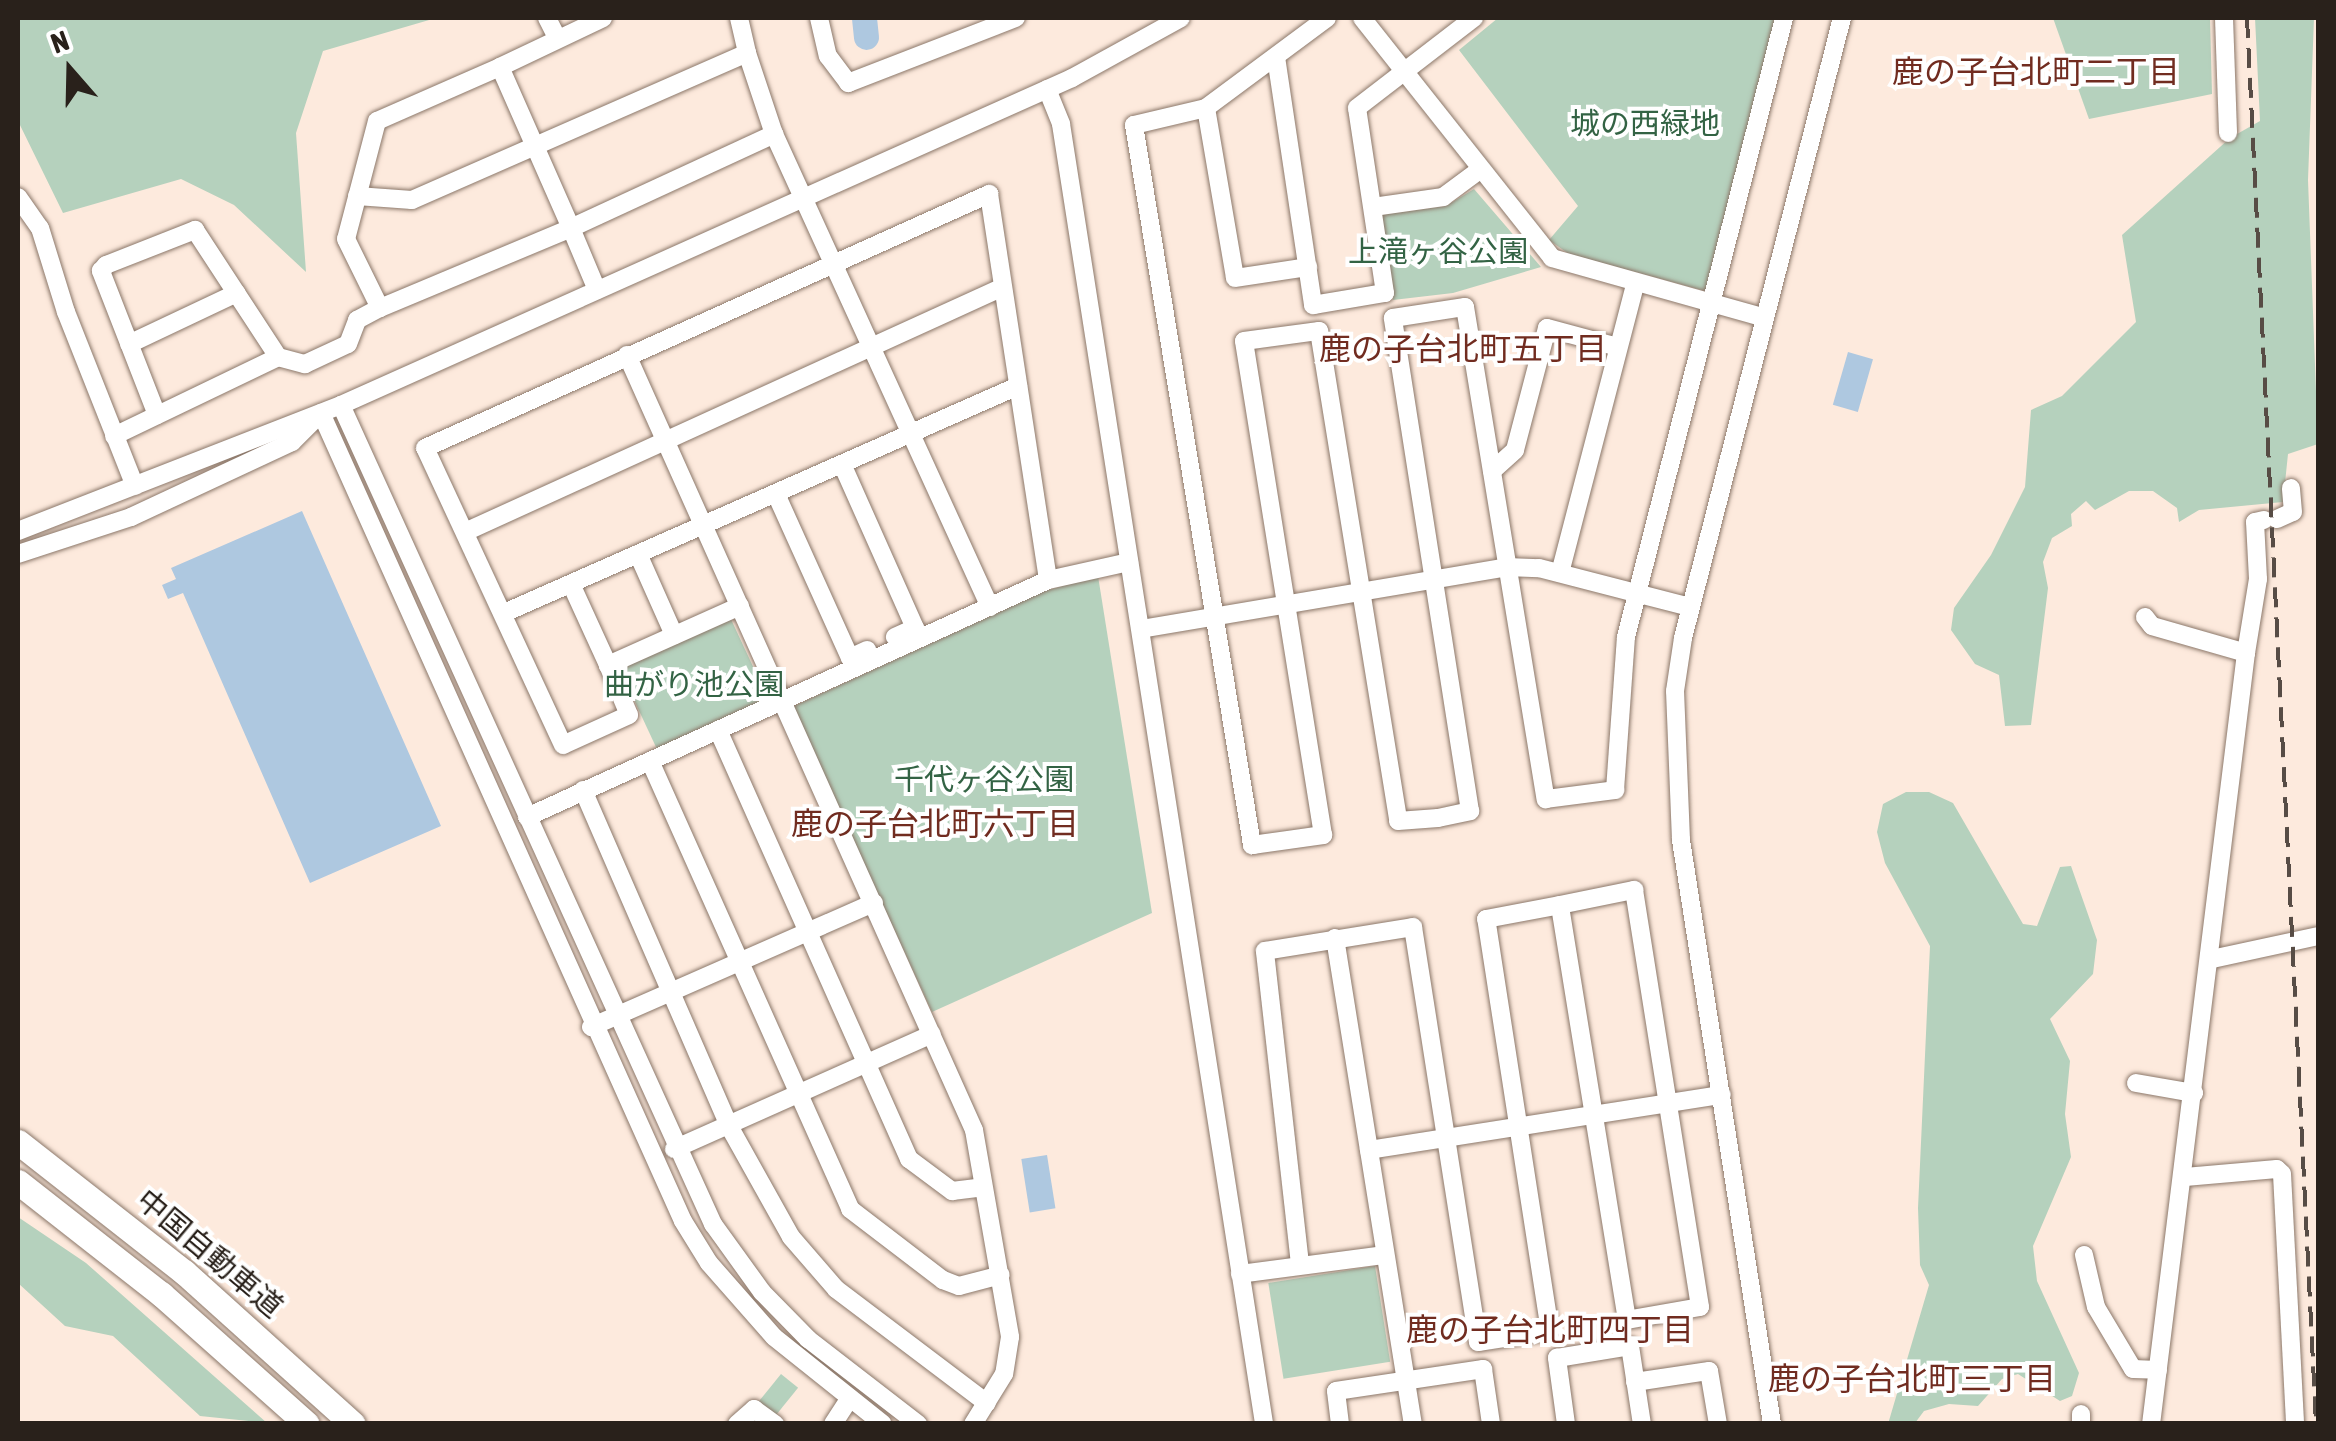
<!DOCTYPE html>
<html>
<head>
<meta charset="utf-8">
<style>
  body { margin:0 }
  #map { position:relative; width:2336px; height:1441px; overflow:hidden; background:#fdeadd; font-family:"Asap Condensed","Noto Sans JP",sans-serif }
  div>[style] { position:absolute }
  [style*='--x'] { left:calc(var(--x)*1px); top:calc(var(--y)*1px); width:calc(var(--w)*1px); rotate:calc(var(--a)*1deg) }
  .green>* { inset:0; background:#b5d1bd; transform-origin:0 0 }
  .water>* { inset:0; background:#aec8e0; transform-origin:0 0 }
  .river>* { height:25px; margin:-12.5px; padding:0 12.5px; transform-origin:12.5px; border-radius:12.5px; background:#aec8e0 }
  .roads { filter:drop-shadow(0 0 2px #8b7769) drop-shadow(0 0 2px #8b7769) }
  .minor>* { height:18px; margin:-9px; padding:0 9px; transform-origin:9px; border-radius:9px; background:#fff }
  .highway>* { height:25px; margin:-12.5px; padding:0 12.5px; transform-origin:12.5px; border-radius:12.5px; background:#fff }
  .rail>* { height:4px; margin-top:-2px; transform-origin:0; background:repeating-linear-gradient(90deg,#574c45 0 20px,transparent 0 30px) }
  span { translate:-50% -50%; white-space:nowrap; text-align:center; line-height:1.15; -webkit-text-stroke:8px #fff; paint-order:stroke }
  .park-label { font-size:30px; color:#336344 }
  .street-label { font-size:30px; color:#29211b }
  .neighbourhood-label { font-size:32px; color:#712c20 }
  .frame { position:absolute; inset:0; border:20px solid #29211b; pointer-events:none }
  .north { position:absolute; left:20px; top:20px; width:100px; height:100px; -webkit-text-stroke:8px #fff; paint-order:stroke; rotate:340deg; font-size:28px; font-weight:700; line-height:40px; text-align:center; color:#29211b }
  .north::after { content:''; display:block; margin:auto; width:35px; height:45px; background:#29211b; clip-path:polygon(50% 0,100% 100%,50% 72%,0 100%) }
</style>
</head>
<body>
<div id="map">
  <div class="green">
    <div style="clip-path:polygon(18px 18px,436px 18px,323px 51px,296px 133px,306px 272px,234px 205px,181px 179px,63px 213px,18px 121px)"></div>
    <div style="clip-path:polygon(1498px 18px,1780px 18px,1709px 292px,1569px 254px,1549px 240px,1578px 206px,1459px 50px)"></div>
    <div style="clip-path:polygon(2053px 18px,2210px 18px,2212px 94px,2089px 119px)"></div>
    <div style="clip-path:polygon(2255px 18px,2314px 18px,2308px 180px,2318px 444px,2288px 454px,2283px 502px,2199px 510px,2179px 522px,2177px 508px,2153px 491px,2129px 491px,2095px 510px,2086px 501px,2071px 514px,2072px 526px,2052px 538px,2043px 562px,2048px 588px,2031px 725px,2005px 726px,1999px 675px,1975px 664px,1951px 630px,1954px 608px,1991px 555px,2025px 487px,2031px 410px,2062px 396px,2136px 322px,2122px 235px,2230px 138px,2260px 121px)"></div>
    <div style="clip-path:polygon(1474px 189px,1541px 267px,1453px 293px,1393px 300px,1379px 215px,1446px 206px)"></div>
    <div style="clip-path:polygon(1098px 576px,1152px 913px,932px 1012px,792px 707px,1045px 591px)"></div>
    <div style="left:729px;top:615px;width:93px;height:122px;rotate:65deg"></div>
    <div style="clip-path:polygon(1906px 792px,1929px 792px,1953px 803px,2023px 924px,2037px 926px,2060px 867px,2071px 866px,2097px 940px,2093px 974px,2050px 1019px,2070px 1061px,2065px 1114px,2071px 1157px,2033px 1246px,2037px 1281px,2079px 1373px,2072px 1396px,2060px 1401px,2018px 1374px,2002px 1379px,1978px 1406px,1949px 1404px,1924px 1411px,1915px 1423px,1888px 1424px,1929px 1285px,1920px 1265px,1918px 1208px,1930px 946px,1885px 863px,1877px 832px,1883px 804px)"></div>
    <div style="clip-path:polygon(18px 1217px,86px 1263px,267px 1423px,200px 1416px,113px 1336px,65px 1326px,18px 1283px)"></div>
    <div style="left:1375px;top:1266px;width:97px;height:108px;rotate:81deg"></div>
    <div style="left:781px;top:1374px;width:22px;height:35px;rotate:39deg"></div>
  </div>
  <div class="water">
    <div style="left:1848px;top:352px;width:26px;height:55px;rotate:16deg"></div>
    <div style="clip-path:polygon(302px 511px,441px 826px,310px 883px,183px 593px,168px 599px,162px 585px,176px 579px,171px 568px)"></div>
    <div style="left:1047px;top:1155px;width:54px;height:26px;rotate:81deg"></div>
  </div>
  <div class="river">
    <div style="--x:864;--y:18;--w:19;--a:84"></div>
  </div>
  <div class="roads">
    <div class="minor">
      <div style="--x:547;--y:18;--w:22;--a:63"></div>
      <div style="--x:739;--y:18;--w:36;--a:77"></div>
      <div style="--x:819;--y:18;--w:39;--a:77"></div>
      <div style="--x:828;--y:56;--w:34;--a:53"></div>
      <div style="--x:848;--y:83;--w:180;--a:-21.2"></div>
      <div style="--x:1327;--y:18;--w:151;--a:143.4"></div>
      <div style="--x:1206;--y:108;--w:74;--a:166.7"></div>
      <div style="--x:1134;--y:125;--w:730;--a:80.69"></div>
      <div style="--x:1252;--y:845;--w:72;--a:-8"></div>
      <div style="--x:1323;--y:835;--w:500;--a:-99.09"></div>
      <div style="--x:1244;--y:341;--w:76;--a:-7.6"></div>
      <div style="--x:1319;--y:331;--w:496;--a:80.8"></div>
      <div style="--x:1398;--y:821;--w:40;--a:-4.3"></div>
      <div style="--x:1438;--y:818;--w:33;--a:-12"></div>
      <div style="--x:1470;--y:811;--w:499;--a:-98.9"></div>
      <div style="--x:1393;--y:318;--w:73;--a:-8.7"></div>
      <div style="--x:1465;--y:307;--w:499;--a:80.7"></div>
      <div style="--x:1546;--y:799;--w:70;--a:-7.4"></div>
      <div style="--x:1615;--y:790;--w:153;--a:-85.9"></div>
      <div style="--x:1626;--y:637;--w:639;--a:-75.68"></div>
      <div style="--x:1362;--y:18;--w:306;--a:51.6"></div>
      <div style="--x:1552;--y:258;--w:221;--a:15.7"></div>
      <div style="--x:2224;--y:18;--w:115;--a:88"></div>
      <div style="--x:1276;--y:57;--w:251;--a:81.5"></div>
      <div style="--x:1313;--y:305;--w:73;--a:-9.5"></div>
      <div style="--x:1385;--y:293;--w:187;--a:-98.6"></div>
      <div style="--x:1357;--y:108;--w:148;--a:-37.6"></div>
      <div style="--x:500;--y:67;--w:114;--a:-25.4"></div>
      <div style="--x:1047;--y:89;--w:38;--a:68"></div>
      <div style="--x:1061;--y:124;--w:1316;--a:81.12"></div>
      <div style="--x:1206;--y:108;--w:172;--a:80.3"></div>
      <div style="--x:1235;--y:278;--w:74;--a:-8.6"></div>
      <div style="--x:357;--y:196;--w:55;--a:4.2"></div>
      <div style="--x:412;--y:200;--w:366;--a:-23.7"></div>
      <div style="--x:747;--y:53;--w:85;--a:71.6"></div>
      <div style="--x:774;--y:134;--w:520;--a:65.46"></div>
      <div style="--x:18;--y:197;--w:38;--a:55"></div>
      <div style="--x:40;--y:228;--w:88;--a:72.8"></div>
      <div style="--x:66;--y:312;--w:187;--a:68.4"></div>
      <div style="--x:1373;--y:207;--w:71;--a:-8.1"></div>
      <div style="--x:1443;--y:197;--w:47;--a:-36.4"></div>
      <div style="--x:597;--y:290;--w:67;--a:-112.8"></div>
      <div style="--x:571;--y:228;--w:176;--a:-113.8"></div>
      <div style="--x:500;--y:67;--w:134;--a:156.3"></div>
      <div style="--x:377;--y:121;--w:122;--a:104.7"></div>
      <div style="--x:346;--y:239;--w:77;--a:63.8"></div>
      <div style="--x:380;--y:308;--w:207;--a:-22.7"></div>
      <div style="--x:571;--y:228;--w:224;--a:-24.8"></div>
      <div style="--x:129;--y:344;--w:119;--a:-25.3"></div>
      <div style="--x:627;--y:355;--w:849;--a:65.88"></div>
      <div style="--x:974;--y:1130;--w:210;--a:80.1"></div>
      <div style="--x:1010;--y:1337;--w:37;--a:99"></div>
      <div style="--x:1004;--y:1374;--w:59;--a:121.8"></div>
      <div style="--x:341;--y:405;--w:900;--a:65.57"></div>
      <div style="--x:713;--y:1224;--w:84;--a:54.2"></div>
      <div style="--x:762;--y:1292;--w:66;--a:45.6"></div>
      <div style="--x:808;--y:1339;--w:139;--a:37.7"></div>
      <div style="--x:321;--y:413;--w:885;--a:65.87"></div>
      <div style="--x:683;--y:1221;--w:49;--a:58.2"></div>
      <div style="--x:709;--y:1263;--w:98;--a:48.7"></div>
      <div style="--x:774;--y:1337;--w:139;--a:38.6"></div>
      <div style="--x:157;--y:415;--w:155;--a:-111.3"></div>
      <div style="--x:101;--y:271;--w:8;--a:-50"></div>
      <div style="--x:106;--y:265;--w:96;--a:-21.5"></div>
      <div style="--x:195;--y:230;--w:152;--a:56.8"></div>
      <div style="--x:114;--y:436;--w:182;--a:-25.7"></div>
      <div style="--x:278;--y:357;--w:28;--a:15"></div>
      <div style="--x:305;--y:364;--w:47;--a:-24.9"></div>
      <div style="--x:348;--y:344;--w:26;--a:-69"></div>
      <div style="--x:357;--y:320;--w:26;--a:-28"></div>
      <div style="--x:842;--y:464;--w:180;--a:66"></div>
      <div style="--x:915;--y:628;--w:22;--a:156"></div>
      <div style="--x:1492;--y:471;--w:31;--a:-42"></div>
      <div style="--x:1515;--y:450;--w:126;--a:-75.3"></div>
      <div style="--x:1547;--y:328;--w:73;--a:15"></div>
      <div style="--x:776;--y:494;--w:180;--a:65.7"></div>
      <div style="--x:850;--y:658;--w:19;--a:-25"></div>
      <div style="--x:2277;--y:519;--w:17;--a:-24"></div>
      <div style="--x:2293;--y:512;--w:24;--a:-95"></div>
      <div style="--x:18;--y:531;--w:347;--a:-21.3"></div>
      <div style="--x:341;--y:405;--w:801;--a:-24.1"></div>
      <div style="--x:1072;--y:78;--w:124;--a:-28.8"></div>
      <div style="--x:465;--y:532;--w:589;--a:-24.48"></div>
      <div style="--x:18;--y:554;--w:119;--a:-18.1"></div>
      <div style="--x:131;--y:517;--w:178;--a:-25"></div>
      <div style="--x:292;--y:442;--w:35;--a:-45"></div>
      <div style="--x:638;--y:554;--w:89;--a:66"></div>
      <div style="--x:1560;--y:573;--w:298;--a:-75.4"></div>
      <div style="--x:571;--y:584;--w:89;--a:65.4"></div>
      <div style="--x:740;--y:606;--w:145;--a:155.9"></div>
      <div style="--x:608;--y:665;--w:54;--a:67.2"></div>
      <div style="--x:629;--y:715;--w:72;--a:155.6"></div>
      <div style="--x:563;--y:745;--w:327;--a:-114.9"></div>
      <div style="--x:425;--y:448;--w:619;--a:-24.24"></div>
      <div style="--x:989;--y:194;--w:390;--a:81.3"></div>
      <div style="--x:504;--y:613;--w:562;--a:-23.83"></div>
      <div style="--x:2145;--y:617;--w:11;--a:52"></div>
      <div style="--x:2152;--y:626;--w:98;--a:16"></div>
      <div style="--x:2246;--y:653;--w:777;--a:97.02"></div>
      <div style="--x:1141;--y:629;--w:370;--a:-9.6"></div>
      <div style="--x:1506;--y:567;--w:33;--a:2"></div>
      <div style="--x:1539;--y:568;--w:156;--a:14.5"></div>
      <div style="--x:2246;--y:653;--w:75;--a:-80.8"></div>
      <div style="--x:2258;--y:579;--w:57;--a:-93"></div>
      <div style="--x:2255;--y:522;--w:9;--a:-13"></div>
      <div style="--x:718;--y:730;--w:470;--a:66"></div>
      <div style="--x:909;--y:1159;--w:54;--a:36.7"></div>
      <div style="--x:952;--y:1191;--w:31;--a:-7"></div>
      <div style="--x:650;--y:761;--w:491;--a:65.9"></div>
      <div style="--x:850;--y:1209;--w:117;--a:37.4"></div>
      <div style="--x:943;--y:1280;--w:17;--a:21"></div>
      <div style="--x:959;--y:1286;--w:43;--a:-14.7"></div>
      <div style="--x:583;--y:790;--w:366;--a:66.5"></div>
      <div style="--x:729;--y:1126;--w:127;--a:60.8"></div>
      <div style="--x:791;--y:1237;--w:69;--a:49.1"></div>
      <div style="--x:836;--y:1289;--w:189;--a:37.1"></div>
      <div style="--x:527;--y:817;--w:572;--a:-24.46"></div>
      <div style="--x:1048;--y:580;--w:83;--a:-12.5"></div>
      <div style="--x:1335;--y:938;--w:492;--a:80.9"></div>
      <div style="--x:2212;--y:959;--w:108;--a:-12.2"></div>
      <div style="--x:591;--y:1027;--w:309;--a:-23.7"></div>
      <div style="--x:2136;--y:1083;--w:59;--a:9.8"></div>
      <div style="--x:674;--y:1149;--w:282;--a:-24"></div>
      <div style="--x:1369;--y:1150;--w:357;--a:-8.9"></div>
      <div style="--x:2185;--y:1177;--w:92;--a:-5"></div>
      <div style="--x:2277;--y:1169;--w:7;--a:45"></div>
      <div style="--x:2282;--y:1174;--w:250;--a:87"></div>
      <div style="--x:2084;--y:1255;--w:53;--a:77"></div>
      <div style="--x:2096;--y:1307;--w:72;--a:59.2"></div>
      <div style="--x:2133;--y:1369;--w:25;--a:2"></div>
      <div style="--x:1300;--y:1264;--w:315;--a:-96.4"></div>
      <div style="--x:1265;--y:951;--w:150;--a:-9.2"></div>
      <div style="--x:1413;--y:927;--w:420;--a:81.1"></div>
      <div style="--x:1478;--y:1342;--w:73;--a:-8.7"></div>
      <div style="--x:1550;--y:1331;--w:417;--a:-98.8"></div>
      <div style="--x:1486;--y:919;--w:75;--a:-10.7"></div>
      <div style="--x:1560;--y:905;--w:76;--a:-11.5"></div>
      <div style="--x:1634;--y:890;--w:422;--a:81"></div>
      <div style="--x:1700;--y:1307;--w:74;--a:169.9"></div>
      <div style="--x:1627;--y:1320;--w:420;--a:-99.2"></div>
      <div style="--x:1240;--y:1274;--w:145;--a:-7.5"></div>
      <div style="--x:1635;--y:1382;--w:75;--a:-8.5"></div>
      <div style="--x:1709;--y:1371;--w:54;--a:80.4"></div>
      <div style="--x:2081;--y:1414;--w:10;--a:90"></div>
      <div style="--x:737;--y:1424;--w:23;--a:-41"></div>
      <div style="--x:754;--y:1409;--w:26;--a:36"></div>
      <div style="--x:833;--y:1424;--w:31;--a:-57"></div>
      <div style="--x:1340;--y:1424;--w:33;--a:-97"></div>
      <div style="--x:1336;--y:1391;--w:149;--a:-8.5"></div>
      <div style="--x:1483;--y:1369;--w:56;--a:81.7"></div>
      <div style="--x:1566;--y:1424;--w:67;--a:-97.8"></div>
      <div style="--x:1557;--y:1358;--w:74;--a:-9.3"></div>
      <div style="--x:1630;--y:1346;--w:79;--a:81.3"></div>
      <div style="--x:1772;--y:1424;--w:591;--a:-98.86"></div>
      <div style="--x:1681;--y:840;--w:149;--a:-92.3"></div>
      <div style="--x:1675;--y:691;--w:54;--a:-81.4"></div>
      <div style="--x:1683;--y:638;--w:640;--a:-75.62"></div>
    </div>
    <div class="highway">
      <div style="--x:18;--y:1142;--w:211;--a:38.1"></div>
      <div style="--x:184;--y:1272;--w:227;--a:42"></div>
      <div style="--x:18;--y:1182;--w:182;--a:38.1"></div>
      <div style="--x:161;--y:1294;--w:195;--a:41.7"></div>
    </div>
  </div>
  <div class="rail">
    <div style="--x:2247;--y:18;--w:1408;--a:87.19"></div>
  </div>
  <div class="park-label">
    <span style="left:1645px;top:123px">城の西緑地</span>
    <span style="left:1438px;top:251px">上滝ヶ谷公園</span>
    <span style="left:694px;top:684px">曲がり池公園</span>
    <span style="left:984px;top:779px">千代ヶ谷公園</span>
  </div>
  <div class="street-label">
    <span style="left:210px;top:1253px;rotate:40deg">中国自動車道</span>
  </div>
  <div class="neighbourhood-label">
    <span style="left:2036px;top:72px">鹿の子台北町二丁目</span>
    <span style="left:1463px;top:349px">鹿の子台北町五丁目</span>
    <span style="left:935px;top:824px">鹿の子台北町六丁目</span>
    <span style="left:1550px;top:1330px">鹿の子台北町四丁目</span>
    <span style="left:1912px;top:1379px">鹿の子台北町三丁目</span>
  </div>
  <div class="frame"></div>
  <div class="north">N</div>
</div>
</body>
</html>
